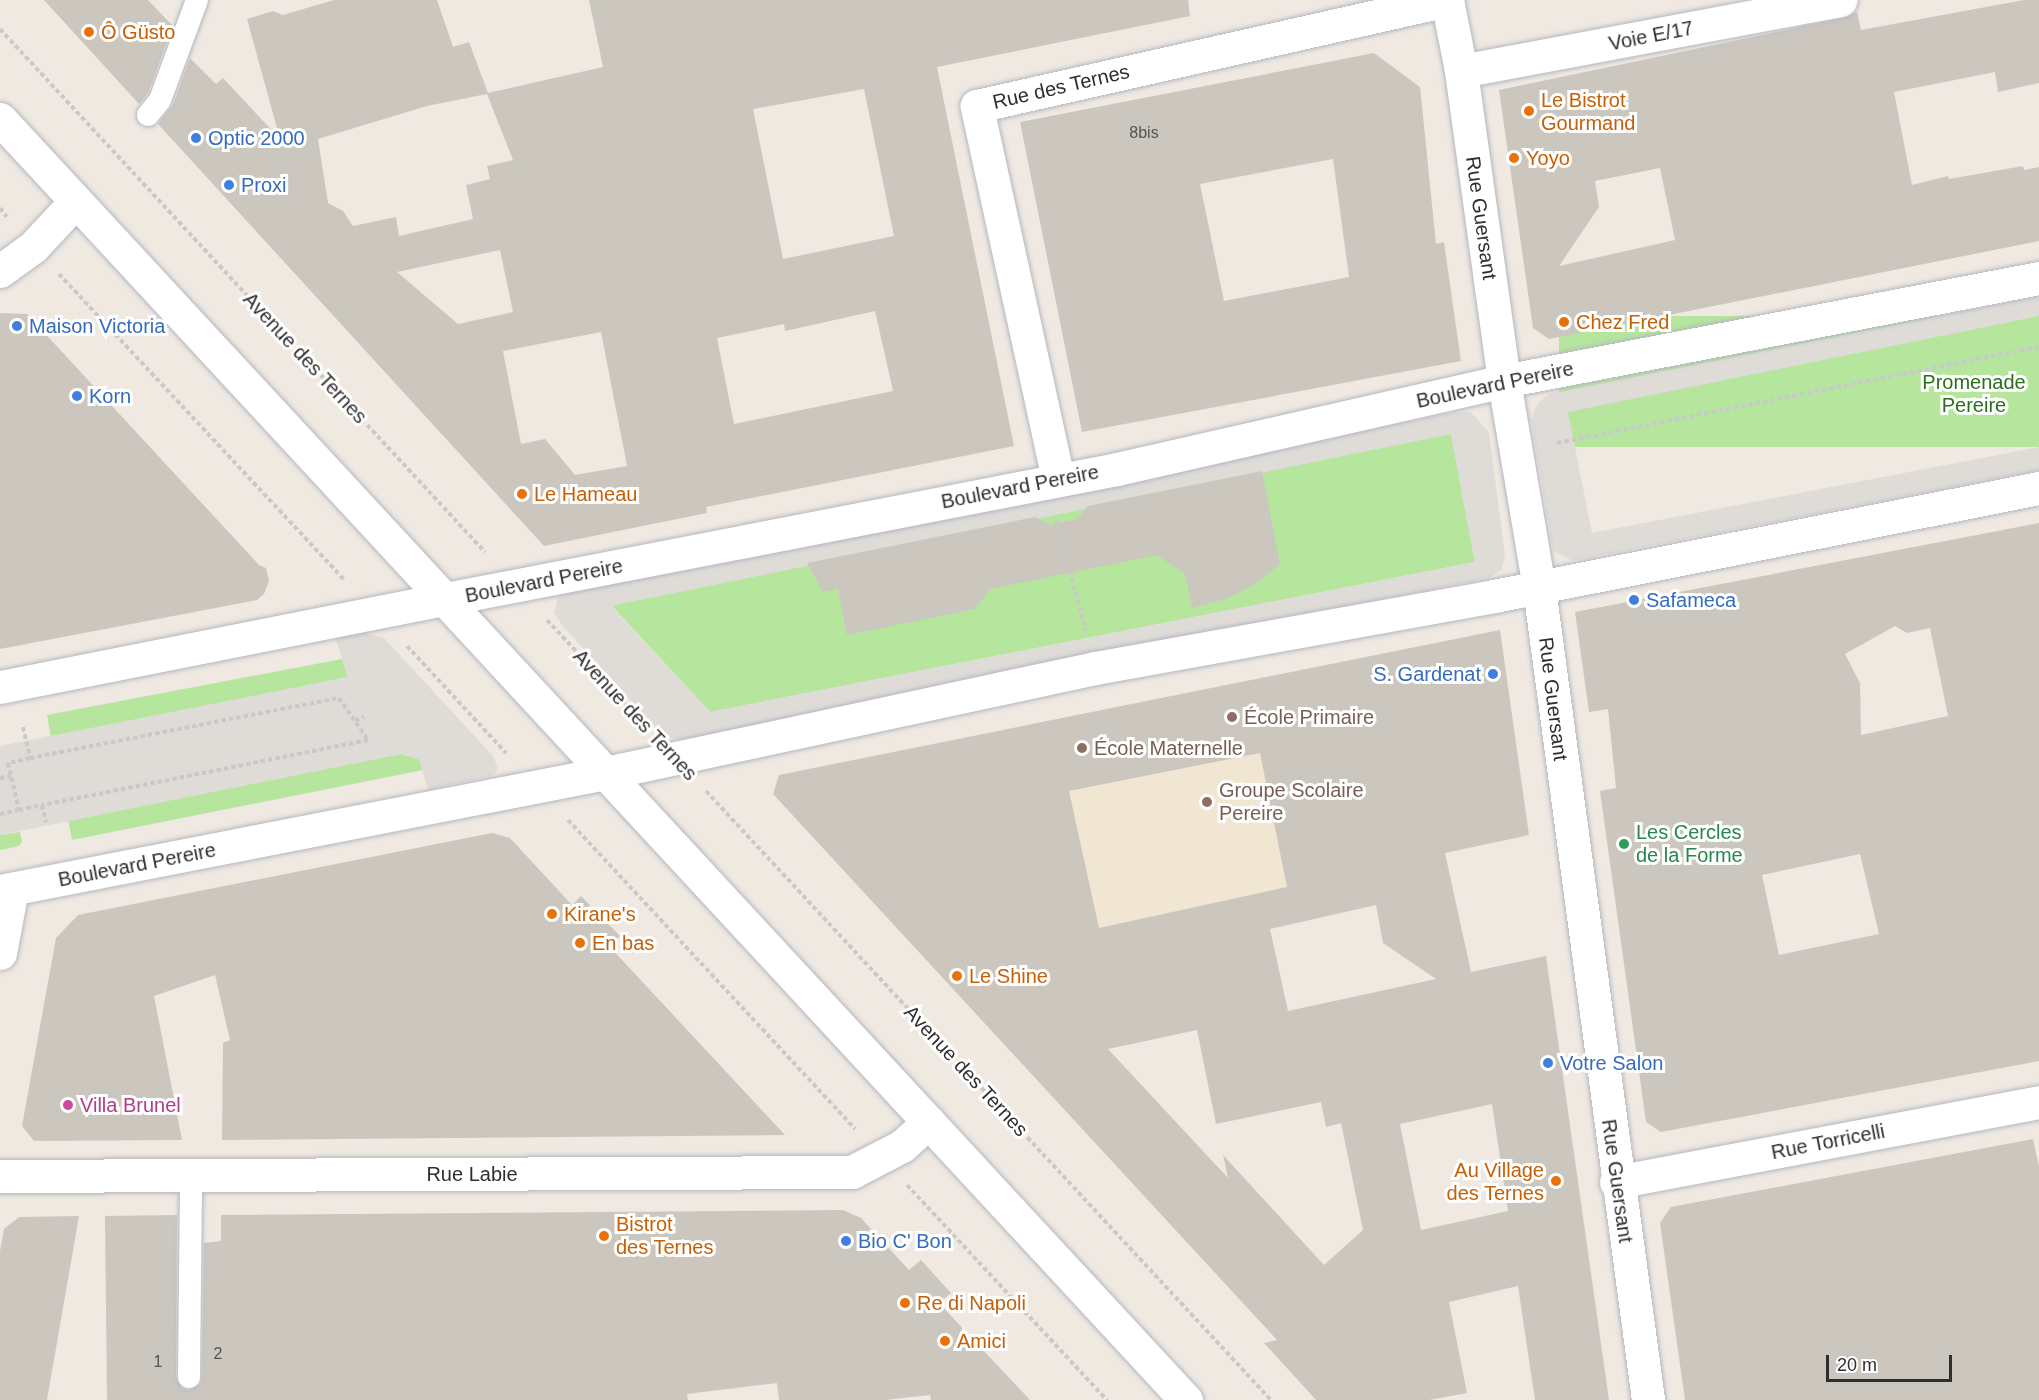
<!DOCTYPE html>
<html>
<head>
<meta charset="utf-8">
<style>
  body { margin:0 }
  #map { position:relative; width:2039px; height:1400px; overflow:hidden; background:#efe9e1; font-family:Arial,sans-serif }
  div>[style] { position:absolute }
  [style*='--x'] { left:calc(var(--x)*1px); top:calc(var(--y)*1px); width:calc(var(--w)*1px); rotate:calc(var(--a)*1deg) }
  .education>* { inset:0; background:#f0e6d1 }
  .green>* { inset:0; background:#b6e59e; transform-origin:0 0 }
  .plaza>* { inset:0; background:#dfdcd8 }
  .building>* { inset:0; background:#cbc7bf }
  .path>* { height:4px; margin-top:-2px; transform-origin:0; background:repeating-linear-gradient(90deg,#c9c9c9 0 4.5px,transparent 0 7.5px) }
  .roads { filter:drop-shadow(0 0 2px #b4b7c1) drop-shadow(0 0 2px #b4b7c1) }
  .service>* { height:22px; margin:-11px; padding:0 11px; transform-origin:11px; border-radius:11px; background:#fff }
  .minor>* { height:33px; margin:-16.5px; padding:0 16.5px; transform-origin:16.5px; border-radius:16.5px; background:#fff }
  .tertiary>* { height:33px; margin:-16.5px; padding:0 16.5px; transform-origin:16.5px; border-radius:16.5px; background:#fff }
  .secondary>* { height:33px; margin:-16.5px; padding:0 16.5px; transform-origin:16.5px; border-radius:16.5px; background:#fff }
  .dots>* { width:16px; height:16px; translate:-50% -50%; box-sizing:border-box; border:3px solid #fff; border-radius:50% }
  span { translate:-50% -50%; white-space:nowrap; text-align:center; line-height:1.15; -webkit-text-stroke:6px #fff; paint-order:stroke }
  .number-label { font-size:16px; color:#555452 }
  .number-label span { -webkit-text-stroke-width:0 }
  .food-label { font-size:20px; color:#c56008 }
  .left { translate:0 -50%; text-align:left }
  .right { translate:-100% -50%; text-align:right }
  .street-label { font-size:20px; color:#2e2e2e }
  .shop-label { font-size:20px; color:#366cbe }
  .park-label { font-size:20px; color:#2c6e1b }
  .education-label { font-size:20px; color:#785e54 }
  .leisure-label { font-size:20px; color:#27864d }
  .hotel-label { font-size:20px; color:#b23c85 }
  .scale { position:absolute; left:1826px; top:1355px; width:126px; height:27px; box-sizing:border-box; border:3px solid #2e2e2e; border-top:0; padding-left:8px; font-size:18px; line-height:21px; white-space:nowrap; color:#2e2e2e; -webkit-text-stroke:4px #fff; paint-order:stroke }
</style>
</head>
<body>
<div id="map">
  <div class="education">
    <div style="clip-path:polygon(1333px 664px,1378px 868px,1078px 932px,976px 736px)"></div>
  </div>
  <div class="green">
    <div style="left:2039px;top:316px;width:131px;height:480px;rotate:90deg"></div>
    <div style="clip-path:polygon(1451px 433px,1475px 562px,710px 712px,611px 605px)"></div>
    <div style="clip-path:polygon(342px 659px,348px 677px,51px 738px,47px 715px)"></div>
    <div style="clip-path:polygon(401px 754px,419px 759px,423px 770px,72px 840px,68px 819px)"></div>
    <div style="clip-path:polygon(20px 832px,22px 842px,19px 846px,0 850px,0 835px)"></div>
  </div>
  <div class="plaza">
    <div style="clip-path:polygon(2039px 296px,2039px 316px,1568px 412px,1592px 533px,2039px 447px,2039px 470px,1572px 561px,1553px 550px,1531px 419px,1538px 403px,1549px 394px)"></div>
    <div style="clip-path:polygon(evenodd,1455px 412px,1471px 412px,1489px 433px,1505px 555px,1502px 569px,1489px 578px,685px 739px,673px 739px,659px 731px,561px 624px,554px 612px,559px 595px,566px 593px,1455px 412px,1451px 434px,1475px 562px,710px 712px,611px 606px,1451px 434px)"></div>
    <div style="clip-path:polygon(361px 632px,384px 638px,493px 756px,498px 768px,494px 775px,428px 790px,419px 759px,401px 754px,0 835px,0 746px,348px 677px,335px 637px)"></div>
  </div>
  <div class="building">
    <div style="clip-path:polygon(44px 0,148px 0,173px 26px,166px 33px,169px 36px,148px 93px,139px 104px)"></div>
    <div style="clip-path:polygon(evenodd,334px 0,437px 0,453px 47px,469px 42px,488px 93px,603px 67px,589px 0,1188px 0,1190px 16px,937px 67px,1014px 446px,706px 507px,707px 513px,544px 546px,158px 124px,173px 105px,190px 58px,216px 84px,223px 78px,280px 139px,247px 19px,273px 11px,283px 15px,334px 0,864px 89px,894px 236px,783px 259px,753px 109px,864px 89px,334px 0,487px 94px,513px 160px,487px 166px,490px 179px,466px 185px,473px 219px,399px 236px,396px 217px,353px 226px,343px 211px,328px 203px,318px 139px,427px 106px,487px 94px,334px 0,500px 250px,513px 312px,458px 324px,397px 272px,500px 250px,334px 0,875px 311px,893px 391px,734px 424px,717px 338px,784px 324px,785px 331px,875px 311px,334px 0,601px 332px,627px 466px,575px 475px,545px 439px,521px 444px,503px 351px,601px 332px)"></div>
    <div style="clip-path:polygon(evenodd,2024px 0,2039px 0,2039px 83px,1998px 92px,1995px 72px,1894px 92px,1912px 185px,1948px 176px,1949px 179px,2023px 166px,2024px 170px,2039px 167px,2039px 241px,1549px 339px,1533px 328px,1499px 90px,1843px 18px,1857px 12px,1861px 30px,2024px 0,1660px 168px,1675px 240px,1559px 266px,1599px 207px,1595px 181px,1660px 168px)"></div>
    <div style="clip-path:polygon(evenodd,1374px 53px,1420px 87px,1436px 244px,1444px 242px,1461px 361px,1082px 432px,1020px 122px,1374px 53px,1333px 159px,1349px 277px,1224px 301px,1200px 184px,1333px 159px)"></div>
    <div style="clip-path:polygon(0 313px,27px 314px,259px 565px,266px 568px,269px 581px,264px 594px,257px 600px,0 649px)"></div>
    <div style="clip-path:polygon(1262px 471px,1280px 564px,1257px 583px,1229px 598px,1192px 608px,1185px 574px,1157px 555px,990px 589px,975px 609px,847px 635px,838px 589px,823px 592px,807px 563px,1035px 517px,1051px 525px,1077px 519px,1088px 506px)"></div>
    <div style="clip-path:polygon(evenodd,2039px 523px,2039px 1061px,1661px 1132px,1646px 1122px,1600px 791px,1616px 788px,1608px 709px,1589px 712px,1575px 612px,2039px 523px,1895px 626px,1907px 633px,1930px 628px,1948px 716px,1861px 735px,1860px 683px,1845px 654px,1895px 626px,2039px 523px,1860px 854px,1879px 934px,1779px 955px,1762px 875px,1860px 854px)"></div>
    <div style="clip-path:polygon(evenodd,1500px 630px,1529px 835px,1445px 853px,1471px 972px,1546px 956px,1609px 1400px,1535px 1400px,1518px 1286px,1449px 1302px,1467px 1393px,1429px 1400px,1316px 1400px,1264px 1343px,1277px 1340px,773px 794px,779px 775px,1500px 630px,1260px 753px,1287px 887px,1099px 928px,1069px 791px,1260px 753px,1500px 630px,1376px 905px,1383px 943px,1436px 979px,1288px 1011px,1270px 929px,1376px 905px,1500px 630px,1197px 1030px,1216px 1124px,1321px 1102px,1326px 1127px,1341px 1123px,1363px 1230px,1324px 1265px,1223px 1155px,1228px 1178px,1108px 1049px,1197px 1030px,1500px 630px,1492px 1104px,1508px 1211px,1421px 1230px,1400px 1124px,1492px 1104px)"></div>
    <div style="clip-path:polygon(492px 833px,510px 838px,572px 905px,581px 896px,620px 936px,609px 946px,785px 1135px,222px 1140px,223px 1043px,230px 1040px,215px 975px,154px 996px,182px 1140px,34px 1141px,22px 1126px,56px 938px,78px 915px)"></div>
    <div style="clip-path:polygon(2033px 1139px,2039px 1167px,2039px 1400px,1685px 1400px,1660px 1223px,1671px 1207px)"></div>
    <div style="clip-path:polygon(843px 1210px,861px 1218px,909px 1270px,921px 1260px,951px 1293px,939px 1303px,1030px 1400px,931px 1400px,930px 1395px,885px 1400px,779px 1400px,777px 1383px,687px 1394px,688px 1400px,107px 1400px,105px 1216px,177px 1215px,176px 1377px,182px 1388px,189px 1390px,200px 1384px,202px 1377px,204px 1243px,221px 1241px,221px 1215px)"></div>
    <div style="clip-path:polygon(79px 1216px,47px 1400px,0 1400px,0 1251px,4px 1229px,19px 1217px)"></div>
  </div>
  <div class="path">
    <div style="--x:0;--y:29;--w:713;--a:47.16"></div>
    <div style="--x:0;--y:208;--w:11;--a:52"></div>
    <div style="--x:59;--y:274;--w:418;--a:47"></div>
    <div style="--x:1557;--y:443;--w:491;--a:-11.3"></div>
    <div style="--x:1056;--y:520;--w:115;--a:74.9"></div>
    <div style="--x:547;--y:620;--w:142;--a:47"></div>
    <div style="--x:407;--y:646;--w:146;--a:47.2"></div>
    <div style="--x:355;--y:721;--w:10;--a:-29"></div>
    <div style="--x:23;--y:727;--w:32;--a:77"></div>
    <div style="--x:30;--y:758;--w:23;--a:167"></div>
    <div style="--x:8;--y:763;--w:48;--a:76.8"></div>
    <div style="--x:19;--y:810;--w:24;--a:-12"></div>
    <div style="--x:42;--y:805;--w:18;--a:77"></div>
    <div style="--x:30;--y:758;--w:315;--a:-11"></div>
    <div style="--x:339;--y:698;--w:51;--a:55.4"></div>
    <div style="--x:368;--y:740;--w:332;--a:168.7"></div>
    <div style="--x:0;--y:778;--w:11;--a:-10"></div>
    <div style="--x:706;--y:791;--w:831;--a:47.15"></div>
    <div style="--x:0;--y:814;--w:19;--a:-12"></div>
    <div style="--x:568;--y:820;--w:422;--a:47.1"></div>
    <div style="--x:907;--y:1185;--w:294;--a:47.1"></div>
  </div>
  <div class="roads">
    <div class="service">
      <div style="--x:148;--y:115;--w:19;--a:-51"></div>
      <div style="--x:160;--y:100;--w:107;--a:-69.7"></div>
      <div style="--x:189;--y:1377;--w:201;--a:-89.4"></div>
    </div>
    <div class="minor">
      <div style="--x:1447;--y:0;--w:72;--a:78.8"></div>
      <div style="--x:1461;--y:71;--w:313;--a:82.1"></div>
      <div style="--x:1504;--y:381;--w:210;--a:80.4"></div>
      <div style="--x:1539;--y:588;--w:819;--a:82.35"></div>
      <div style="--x:1461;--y:71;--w:386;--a:-10.6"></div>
      <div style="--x:0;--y:271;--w:41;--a:-36"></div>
      <div style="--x:33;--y:247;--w:62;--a:-47"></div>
      <div style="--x:1058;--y:479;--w:382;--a:-102.3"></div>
      <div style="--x:977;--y:106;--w:482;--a:-12.7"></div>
      <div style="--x:0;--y:687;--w:455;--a:-11.2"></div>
      <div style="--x:0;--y:953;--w:65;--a:-79.4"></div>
      <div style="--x:0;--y:1176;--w:852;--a:-0.27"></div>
      <div style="--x:852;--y:1172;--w:56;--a:-27.5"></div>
      <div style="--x:902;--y:1146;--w:36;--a:-42"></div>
      <div style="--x:1616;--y:1182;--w:430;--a:-10.7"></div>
    </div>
    <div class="tertiary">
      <div style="--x:0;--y:891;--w:617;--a:-11.02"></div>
    </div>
    <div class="secondary">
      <div style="--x:0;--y:119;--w:1746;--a:47.21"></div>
      <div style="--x:446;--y:599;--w:683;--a:-10.96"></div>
      <div style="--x:1117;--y:469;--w:397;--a:-12.8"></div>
      <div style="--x:1504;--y:381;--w:545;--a:-10.9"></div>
      <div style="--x:606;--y:773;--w:500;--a:-12.12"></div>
      <div style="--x:1095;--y:668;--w:405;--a:-10.2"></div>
      <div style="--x:1494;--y:596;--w:556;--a:-11.21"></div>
    </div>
  </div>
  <div class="dots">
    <div style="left:89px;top:32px;background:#e8710a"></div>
    <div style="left:1529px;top:111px;background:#e8710a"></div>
    <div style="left:196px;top:138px;background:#3f7fe0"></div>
    <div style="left:1514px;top:158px;background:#e8710a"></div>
    <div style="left:229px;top:185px;background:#3f7fe0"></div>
    <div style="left:1564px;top:322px;background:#e8710a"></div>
    <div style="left:17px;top:326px;background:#3f7fe0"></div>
    <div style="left:77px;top:396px;background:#3f7fe0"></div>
    <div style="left:522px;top:494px;background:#e8710a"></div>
    <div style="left:1634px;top:600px;background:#3f7fe0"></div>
    <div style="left:1493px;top:674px;background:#3f7fe0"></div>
    <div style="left:1232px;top:717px;background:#8d6e63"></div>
    <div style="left:1082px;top:748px;background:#8d6e63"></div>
    <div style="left:1207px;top:802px;background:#8d6e63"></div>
    <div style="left:1624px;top:844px;background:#2e9e5b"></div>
    <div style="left:552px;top:914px;background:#e8710a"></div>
    <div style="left:580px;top:943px;background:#e8710a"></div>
    <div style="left:957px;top:976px;background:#e8710a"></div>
    <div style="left:1548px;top:1063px;background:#3f7fe0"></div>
    <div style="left:68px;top:1105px;background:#d1479c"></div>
    <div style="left:1556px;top:1181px;background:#e8710a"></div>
    <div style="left:604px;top:1236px;background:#e8710a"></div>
    <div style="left:846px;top:1241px;background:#3f7fe0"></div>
    <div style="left:905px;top:1303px;background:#e8710a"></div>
    <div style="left:945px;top:1341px;background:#e8710a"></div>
  </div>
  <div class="number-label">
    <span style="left:1144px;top:133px">8bis</span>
    <span style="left:218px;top:1354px">2</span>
    <span style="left:158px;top:1362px">1</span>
  </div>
  <div class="food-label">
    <span class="left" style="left:101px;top:32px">Ô Güsto</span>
    <span class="left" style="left:1541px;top:112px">Le Bistrot<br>Gourmand</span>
    <span class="left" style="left:1526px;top:158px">Yoyo</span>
    <span class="left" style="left:1576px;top:322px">Chez Fred</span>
    <span class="left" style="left:534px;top:494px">Le Hameau</span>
    <span class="left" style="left:564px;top:914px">Kirane's</span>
    <span class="left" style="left:592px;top:943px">En bas</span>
    <span class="left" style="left:969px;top:976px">Le Shine</span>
    <span class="right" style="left:1544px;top:1182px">Au Village<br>des Ternes</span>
    <span class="left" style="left:616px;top:1236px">Bistrot<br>des Ternes</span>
    <span class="left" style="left:917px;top:1303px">Re di Napoli</span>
    <span class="left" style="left:957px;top:1341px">Amici</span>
  </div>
  <div class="street-label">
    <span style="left:1651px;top:36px;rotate:-11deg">Voie E/17</span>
    <span style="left:1061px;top:87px;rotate:-13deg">Rue des Ternes</span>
    <span style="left:1481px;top:218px;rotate:82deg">Rue Guersant</span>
    <span style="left:305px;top:358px;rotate:47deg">Avenue des Ternes</span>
    <span style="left:1495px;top:385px;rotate:-12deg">Boulevard Pereire</span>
    <span style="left:1020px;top:487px;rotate:-11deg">Boulevard Pereire</span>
    <span style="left:544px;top:581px;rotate:-11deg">Boulevard Pereire</span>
    <span style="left:1553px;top:699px;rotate:83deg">Rue Guersant</span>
    <span style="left:635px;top:715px;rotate:47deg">Avenue des Ternes</span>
    <span style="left:137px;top:865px;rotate:-11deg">Boulevard Pereire</span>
    <span style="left:966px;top:1071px;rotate:47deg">Avenue des Ternes</span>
    <span style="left:1828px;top:1142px;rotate:-11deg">Rue Torricelli</span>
    <span style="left:472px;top:1174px">Rue Labie</span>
    <span style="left:1617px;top:1181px;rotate:82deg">Rue Guersant</span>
  </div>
  <div class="shop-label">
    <span class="left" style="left:208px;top:138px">Optic 2000</span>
    <span class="left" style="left:241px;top:185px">Proxi</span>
    <span class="left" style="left:29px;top:326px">Maison Victoria</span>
    <span class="left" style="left:89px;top:396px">Korn</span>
    <span class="left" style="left:1646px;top:600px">Safameca</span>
    <span class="right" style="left:1481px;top:674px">S. Gardenat</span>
    <span class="left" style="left:1560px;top:1063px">Votre Salon</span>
    <span class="left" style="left:858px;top:1241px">Bio C' Bon</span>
  </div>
  <div class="park-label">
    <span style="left:1974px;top:394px">Promenade<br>Pereire</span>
  </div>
  <div class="education-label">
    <span class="left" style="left:1244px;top:717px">École Primaire</span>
    <span class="left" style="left:1094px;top:748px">École Maternelle</span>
    <span class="left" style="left:1219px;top:802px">Groupe Scolaire<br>Pereire</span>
  </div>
  <div class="leisure-label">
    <span class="left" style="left:1636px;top:844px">Les Cercles<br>de la Forme</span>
  </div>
  <div class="hotel-label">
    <span class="left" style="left:80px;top:1105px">Villa Brunel</span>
  </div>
  <div class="scale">20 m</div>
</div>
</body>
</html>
